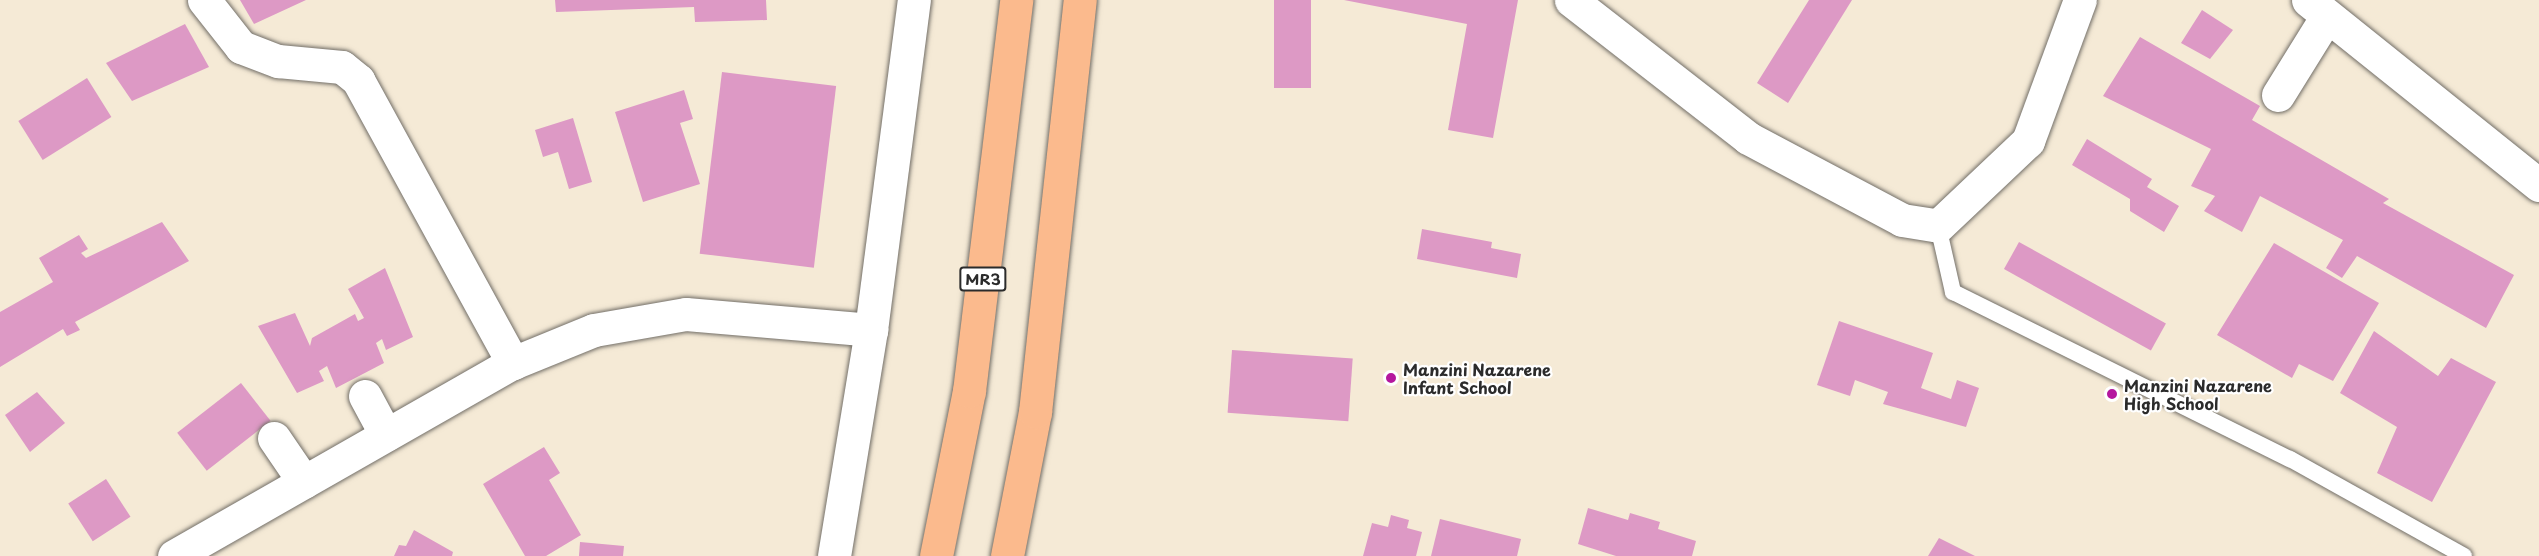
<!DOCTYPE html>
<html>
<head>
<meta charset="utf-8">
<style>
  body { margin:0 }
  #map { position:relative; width:2539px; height:556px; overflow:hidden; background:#f5ead6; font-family:"Playpen Sans",sans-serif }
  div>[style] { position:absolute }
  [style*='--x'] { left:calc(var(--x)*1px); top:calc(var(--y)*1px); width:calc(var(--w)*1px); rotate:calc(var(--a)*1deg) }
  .building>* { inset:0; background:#dd99c5; transform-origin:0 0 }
  .roads { filter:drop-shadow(0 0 2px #726e67) drop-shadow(0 0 2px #726e67) }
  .service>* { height:16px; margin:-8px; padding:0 8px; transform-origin:8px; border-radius:8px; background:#fff }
  .minor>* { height:33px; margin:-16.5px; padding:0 16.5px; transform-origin:16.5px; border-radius:16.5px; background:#fff }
  .trunk>* { height:33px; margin:-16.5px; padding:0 16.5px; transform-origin:16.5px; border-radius:16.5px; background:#fbba8d }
  .dots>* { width:16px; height:16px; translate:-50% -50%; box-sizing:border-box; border:3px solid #fff; border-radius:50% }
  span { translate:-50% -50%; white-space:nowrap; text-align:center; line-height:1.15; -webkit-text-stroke:4.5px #fff; paint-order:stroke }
  .shield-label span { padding:2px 4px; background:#fff; border:2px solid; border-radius:4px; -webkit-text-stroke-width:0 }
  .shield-label { font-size:15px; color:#2b2b2b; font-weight:700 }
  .poi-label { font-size:16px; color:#2b2b2b; font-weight:700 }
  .left { translate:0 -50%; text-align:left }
</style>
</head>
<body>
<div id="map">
  <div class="building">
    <div style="clip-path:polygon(240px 0,306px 0,254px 24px)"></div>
    <div style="clip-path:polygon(555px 0,766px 0,767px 20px,695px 22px,694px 7px,556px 12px)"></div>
    <div style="left:1274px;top:0;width:37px;height:88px"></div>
    <div style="clip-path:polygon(1344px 0,1518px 0,1493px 138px,1448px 130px,1467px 24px)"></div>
    <div style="clip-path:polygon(1809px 0,1852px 0,1788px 103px,1757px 83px)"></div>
    <div style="clip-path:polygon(2202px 10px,2233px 30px,2210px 59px,2181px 43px)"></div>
    <div style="clip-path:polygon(185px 24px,209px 67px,132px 101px,106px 63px)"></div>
    <div style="clip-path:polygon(2140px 37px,2260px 106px,2252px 120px,2389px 199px,2383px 203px,2514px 275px,2486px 328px,2357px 256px,2342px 278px,2326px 268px,2343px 240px,2260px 196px,2242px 232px,2204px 211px,2215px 196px,2191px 186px,2211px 149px,2103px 96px)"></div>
    <div style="left:722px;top:72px;width:115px;height:183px;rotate:7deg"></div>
    <div style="left:87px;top:78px;width:46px;height:81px;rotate:58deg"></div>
    <div style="clip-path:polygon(684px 90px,693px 119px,680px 123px,700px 184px,643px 202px,615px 112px)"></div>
    <div style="clip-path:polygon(573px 118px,592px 182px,569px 189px,558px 152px,543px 157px,535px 130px)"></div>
    <div style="clip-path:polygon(2087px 139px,2152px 179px,2147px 187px,2179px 206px,2164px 232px,2130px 211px,2130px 199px,2072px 165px)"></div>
    <div style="clip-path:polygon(162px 222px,189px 261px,75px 322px,80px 330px,67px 336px,63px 329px,0 367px,0 312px,53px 282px,39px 258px,79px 235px,88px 249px,81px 253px,86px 258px)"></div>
    <div style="clip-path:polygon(1422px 229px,1492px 242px,1491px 248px,1521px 254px,1517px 278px,1417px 259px)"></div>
    <div style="left:2019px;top:242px;width:168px;height:31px;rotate:29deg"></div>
    <div style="clip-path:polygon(2274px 243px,2379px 303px,2333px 381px,2299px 364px,2292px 378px,2217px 335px)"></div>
    <div style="clip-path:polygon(385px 268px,413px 337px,386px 350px,382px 339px,376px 343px,384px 363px,336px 388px,327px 366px,319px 371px,324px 381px,297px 393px,258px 326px,295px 313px,310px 346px,312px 338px,355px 314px,358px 321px,364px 318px,348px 289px)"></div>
    <div style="clip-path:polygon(1839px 321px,1933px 353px,1921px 388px,1951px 399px,1957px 380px,1979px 388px,1966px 427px,1883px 404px,1888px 392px,1855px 380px,1850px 396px,1817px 385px)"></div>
    <div style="clip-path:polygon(2374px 331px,2438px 376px,2451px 358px,2496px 382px,2432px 502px,2377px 473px,2397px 427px,2340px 393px)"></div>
    <div style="left:1232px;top:350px;width:121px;height:63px;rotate:4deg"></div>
    <div style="left:241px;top:383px;width:48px;height:81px;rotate:52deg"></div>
    <div style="clip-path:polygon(37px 392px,65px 423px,30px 452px,5px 415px)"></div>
    <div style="clip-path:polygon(544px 447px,560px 473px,549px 480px,581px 535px,546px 556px,525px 556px,483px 484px)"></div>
    <div style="left:106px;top:479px;width:45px;height:45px;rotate:57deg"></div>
    <div style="clip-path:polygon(1588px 508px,1628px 520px,1630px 513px,1660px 522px,1658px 529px,1696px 541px,1692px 556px,1616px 556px,1578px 544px)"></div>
    <div style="clip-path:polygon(1391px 515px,1409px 520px,1407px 528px,1422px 532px,1416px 556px,1363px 556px,1372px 523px,1388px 527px)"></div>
    <div style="clip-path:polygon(1440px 519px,1521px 539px,1517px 556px,1431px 556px)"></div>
    <div style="clip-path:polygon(414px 530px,453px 552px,452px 556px,394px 556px,399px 545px,406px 546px)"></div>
    <div style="clip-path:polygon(1939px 538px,1975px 556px,1928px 556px)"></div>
    <div style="clip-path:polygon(580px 542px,624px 546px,623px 556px,579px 556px)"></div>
  </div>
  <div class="roads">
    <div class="service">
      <div style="--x:1938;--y:226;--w:68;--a:77.2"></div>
      <div style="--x:1953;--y:292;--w:376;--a:26.4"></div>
      <div style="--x:2290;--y:459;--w:199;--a:29.1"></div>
    </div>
    <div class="minor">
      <div style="--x:204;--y:0;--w:60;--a:51.8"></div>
      <div style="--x:241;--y:47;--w:40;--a:21"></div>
      <div style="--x:278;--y:61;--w:64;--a:5.4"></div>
      <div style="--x:342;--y:67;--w:21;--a:39"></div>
      <div style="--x:358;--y:80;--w:323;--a:61.3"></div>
      <div style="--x:1571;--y:0;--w:224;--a:37.9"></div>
      <div style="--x:1748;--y:138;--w:174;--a:28"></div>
      <div style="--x:1902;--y:220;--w:36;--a:9"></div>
      <div style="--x:1938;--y:226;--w:124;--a:-43.4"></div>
      <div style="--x:2028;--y:141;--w:150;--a:-69.8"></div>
      <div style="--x:2308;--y:0;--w:296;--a:38.7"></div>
      <div style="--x:2278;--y:95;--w:93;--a:-58.2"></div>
      <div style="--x:365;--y:396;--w:44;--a:61.7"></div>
      <div style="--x:274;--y:438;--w:53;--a:55.7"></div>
      <div style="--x:174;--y:556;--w:390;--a:-29.7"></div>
      <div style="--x:513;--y:363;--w:87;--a:-22.2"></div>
      <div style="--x:594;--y:330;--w:93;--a:-9.9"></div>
      <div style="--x:686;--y:314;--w:186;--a:4.9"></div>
      <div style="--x:834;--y:556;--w:229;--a:-80.7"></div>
      <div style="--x:871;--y:330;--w:333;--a:-82.6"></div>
    </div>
    <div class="trunk">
      <div style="--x:936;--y:556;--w:168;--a:-78.7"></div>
      <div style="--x:969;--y:391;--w:394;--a:-83.1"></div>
      <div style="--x:1007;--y:556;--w:147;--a:-79"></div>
      <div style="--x:1035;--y:412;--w:414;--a:-83.8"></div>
    </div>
  </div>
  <div class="dots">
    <div style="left:1391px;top:378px;background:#b5179e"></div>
    <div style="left:2112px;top:394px;background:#b5179e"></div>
  </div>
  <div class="shield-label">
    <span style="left:983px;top:279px">MR3</span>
  </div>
  <div class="poi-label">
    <span class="left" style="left:1403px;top:378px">Manzini Nazarene<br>Infant School</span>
    <span class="left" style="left:2124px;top:394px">Manzini Nazarene<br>High School</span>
  </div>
</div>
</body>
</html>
